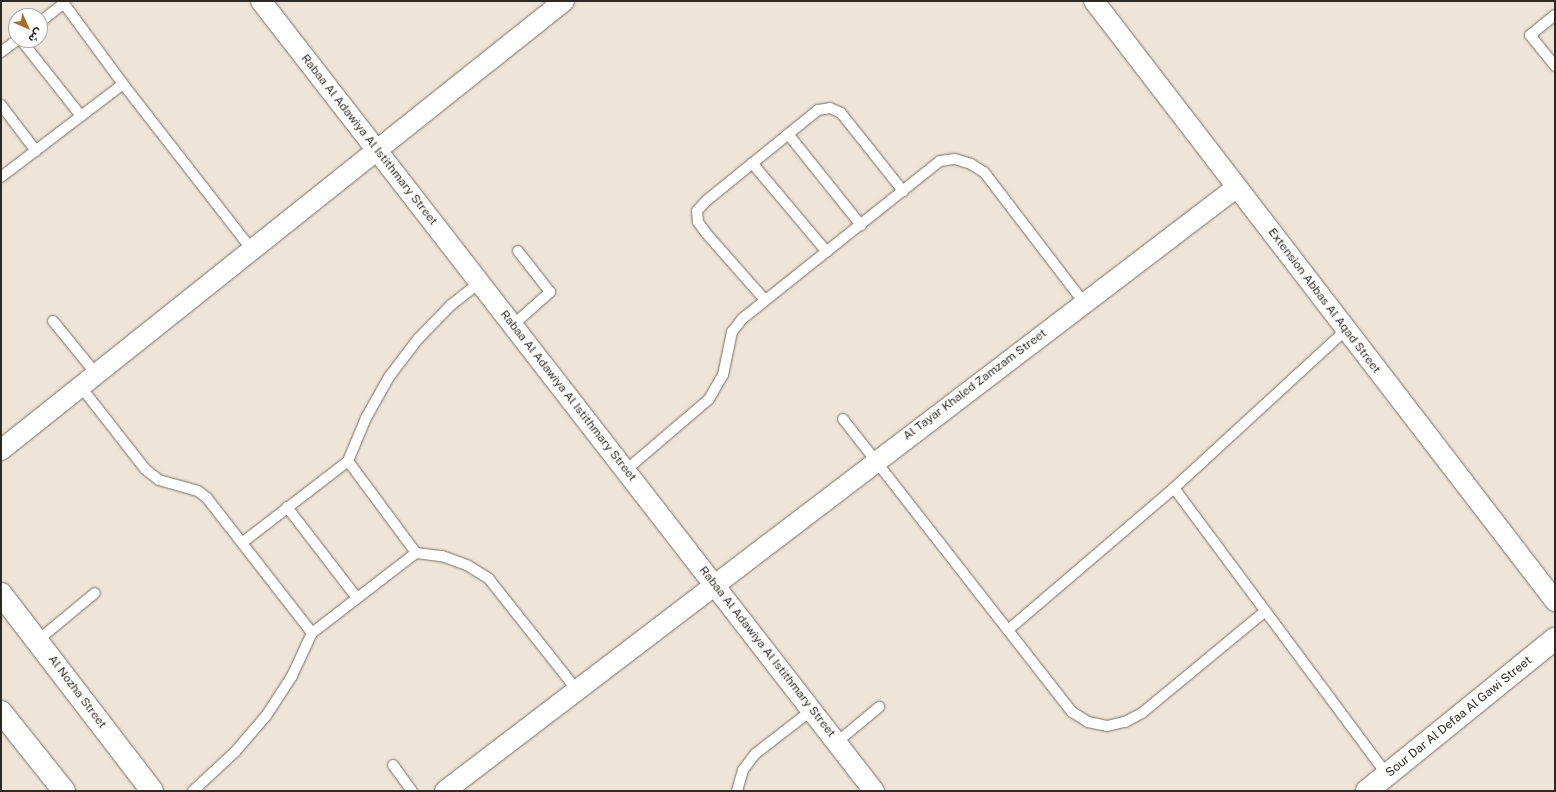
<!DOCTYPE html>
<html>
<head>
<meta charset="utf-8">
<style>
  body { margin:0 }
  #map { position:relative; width:1556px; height:792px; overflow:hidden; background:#eee5d8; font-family:"Public Sans","Noto Sans Arabic",sans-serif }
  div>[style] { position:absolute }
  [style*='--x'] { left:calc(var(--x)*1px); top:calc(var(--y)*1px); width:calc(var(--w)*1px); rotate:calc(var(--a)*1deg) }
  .roads { filter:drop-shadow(0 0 1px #776f64) drop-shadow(0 0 1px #776f64) }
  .service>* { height:10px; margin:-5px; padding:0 5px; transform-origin:5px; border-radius:5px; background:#fff }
  .minor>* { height:20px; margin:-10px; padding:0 10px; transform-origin:10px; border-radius:10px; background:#fff }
  .secondary>* { height:22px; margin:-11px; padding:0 11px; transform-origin:11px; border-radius:11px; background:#fff }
  .primary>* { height:22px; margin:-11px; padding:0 11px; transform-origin:11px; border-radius:11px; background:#fff }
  span { translate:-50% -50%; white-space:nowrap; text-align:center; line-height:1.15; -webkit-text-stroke:3px #fff; paint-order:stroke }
  .street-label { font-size:12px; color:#2d2a25 }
  .frame { position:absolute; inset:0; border:2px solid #2d2a25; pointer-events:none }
  .north { position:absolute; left:8px; top:8px; width:40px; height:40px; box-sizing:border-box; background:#fff; border:1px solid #abaaa8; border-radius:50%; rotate:135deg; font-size:11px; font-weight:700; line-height:16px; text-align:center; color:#2d2a25 }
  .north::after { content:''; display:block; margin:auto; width:14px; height:18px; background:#a47028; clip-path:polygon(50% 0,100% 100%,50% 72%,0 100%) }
</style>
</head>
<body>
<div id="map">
  <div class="roads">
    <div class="service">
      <div style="--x:62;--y:1;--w:103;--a:53.7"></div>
      <div style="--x:123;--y:84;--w:210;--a:52.1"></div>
      <div style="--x:1555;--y:15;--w:32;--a:141"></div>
      <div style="--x:1530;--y:35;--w:40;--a:51"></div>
      <div style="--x:40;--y:22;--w:29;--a:-38"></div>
      <div style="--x:21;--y:40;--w:97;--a:51.7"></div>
      <div style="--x:1;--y:52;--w:20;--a:-37"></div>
      <div style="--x:1;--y:105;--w:58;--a:52.7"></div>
      <div style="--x:788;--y:134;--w:117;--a:51.3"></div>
      <div style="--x:752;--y:163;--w:116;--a:49.9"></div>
      <div style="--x:1;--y:177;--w:153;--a:-37.3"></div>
      <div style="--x:765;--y:300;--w:89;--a:-131.4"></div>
      <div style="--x:706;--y:233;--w:14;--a:-126"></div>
      <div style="--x:698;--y:222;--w:11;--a:-95"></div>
      <div style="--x:697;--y:211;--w:13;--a:-48"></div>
      <div style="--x:706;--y:201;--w:144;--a:-39.1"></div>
      <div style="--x:818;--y:110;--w:12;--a:-9"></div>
      <div style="--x:830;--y:108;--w:12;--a:24"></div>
      <div style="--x:841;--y:113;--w:100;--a:51.5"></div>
      <div style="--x:53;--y:321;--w:70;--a:50.8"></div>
      <div style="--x:513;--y:325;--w:50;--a:-41.7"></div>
      <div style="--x:550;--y:292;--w:52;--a:-128"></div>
      <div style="--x:81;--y:387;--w:104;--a:52"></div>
      <div style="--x:145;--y:469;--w:18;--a:38"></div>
      <div style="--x:159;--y:480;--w:41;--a:15.8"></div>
      <div style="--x:198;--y:491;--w:11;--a:38"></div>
      <div style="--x:207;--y:498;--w:171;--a:52.1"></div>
      <div style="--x:843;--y:419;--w:372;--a:52"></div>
      <div style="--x:1072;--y:712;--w:19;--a:32"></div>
      <div style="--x:1088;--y:722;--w:19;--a:12"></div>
      <div style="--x:1107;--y:726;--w:18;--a:-13"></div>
      <div style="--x:1125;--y:722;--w:19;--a:-28"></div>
      <div style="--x:1142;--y:713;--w:158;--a:-39.6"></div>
      <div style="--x:348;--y:461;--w:114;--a:53.5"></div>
      <div style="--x:626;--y:470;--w:109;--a:-40.5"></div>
      <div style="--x:709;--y:399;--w:28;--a:-60"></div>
      <div style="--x:723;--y:375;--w:44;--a:-78.2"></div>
      <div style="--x:732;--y:332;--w:16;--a:-52"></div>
      <div style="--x:742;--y:319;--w:253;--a:-38.6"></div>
      <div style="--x:940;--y:161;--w:15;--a:-8"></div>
      <div style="--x:955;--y:159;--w:17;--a:17"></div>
      <div style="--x:971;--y:164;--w:15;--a:32"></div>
      <div style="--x:984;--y:172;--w:165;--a:52.6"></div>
      <div style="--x:1174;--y:488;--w:357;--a:53.4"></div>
      <div style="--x:287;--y:507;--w:115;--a:52.4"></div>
      <div style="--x:243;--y:542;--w:133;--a:-37.6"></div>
      <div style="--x:348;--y:461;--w:47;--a:-67.3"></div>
      <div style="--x:366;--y:418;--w:47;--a:-60.7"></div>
      <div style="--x:389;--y:377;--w:48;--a:-52.7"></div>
      <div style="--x:418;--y:339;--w:47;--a:-45.9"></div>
      <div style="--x:451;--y:305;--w:37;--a:-38"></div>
      <div style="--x:1008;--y:630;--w:218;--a:-40.5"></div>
      <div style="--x:1174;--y:488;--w:234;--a:-42.6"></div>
      <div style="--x:37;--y:641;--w:75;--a:-39.6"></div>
      <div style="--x:837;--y:742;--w:55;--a:-39.8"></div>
      <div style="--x:393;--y:765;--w:32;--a:54"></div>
      <div style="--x:193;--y:791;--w:57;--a:-42.9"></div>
      <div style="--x:235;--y:752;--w:48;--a:-49.3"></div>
      <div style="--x:266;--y:716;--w:48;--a:-57"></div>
      <div style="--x:292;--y:676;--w:47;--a:-65.1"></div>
      <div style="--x:312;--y:633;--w:131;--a:-37.6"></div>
      <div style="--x:416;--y:553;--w:26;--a:7"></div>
      <div style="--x:442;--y:556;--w:27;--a:20"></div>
      <div style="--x:467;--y:565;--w:26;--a:32"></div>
      <div style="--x:489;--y:579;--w:142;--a:51.6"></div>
      <div style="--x:737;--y:791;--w:22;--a:-74"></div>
      <div style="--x:743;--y:770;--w:20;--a:-53"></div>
      <div style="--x:755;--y:754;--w:72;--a:-37.7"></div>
    </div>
    <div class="minor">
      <div style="--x:261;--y:1;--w:1000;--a:52.19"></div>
      <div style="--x:1094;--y:1;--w:757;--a:52.46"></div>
      <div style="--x:1;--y:450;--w:720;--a:-38.57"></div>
      <div style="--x:445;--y:791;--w:996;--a:-37.33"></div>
    </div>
    <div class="secondary">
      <div style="--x:1367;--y:791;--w:242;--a:-39"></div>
    </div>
    <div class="primary">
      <div style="--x:1;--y:594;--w:248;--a:52.5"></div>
      <div style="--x:1;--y:712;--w:101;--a:51.4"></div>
    </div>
  </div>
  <div class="street-label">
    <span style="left:369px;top:140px;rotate:52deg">Rabaa Al Adawiya Al Istithmary Street</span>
    <span style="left:1324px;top:301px;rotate:53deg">Extension Abbas Al Aqad Street</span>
    <span style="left:975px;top:385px;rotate:-37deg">Al Tayar Khaled Zamzam Street</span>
    <span style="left:568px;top:396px;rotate:52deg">Rabaa Al Adawiya Al Istithmary Street</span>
    <span style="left:767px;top:652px;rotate:52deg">Rabaa Al Adawiya Al Istithmary Street</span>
    <span style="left:77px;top:692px;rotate:53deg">Al Nozha Street</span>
    <span style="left:1459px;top:717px;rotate:-39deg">Sour Dar Al Defaa Al Gawi Street</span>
  </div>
  <div class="frame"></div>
  <div class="north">ش</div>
</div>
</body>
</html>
